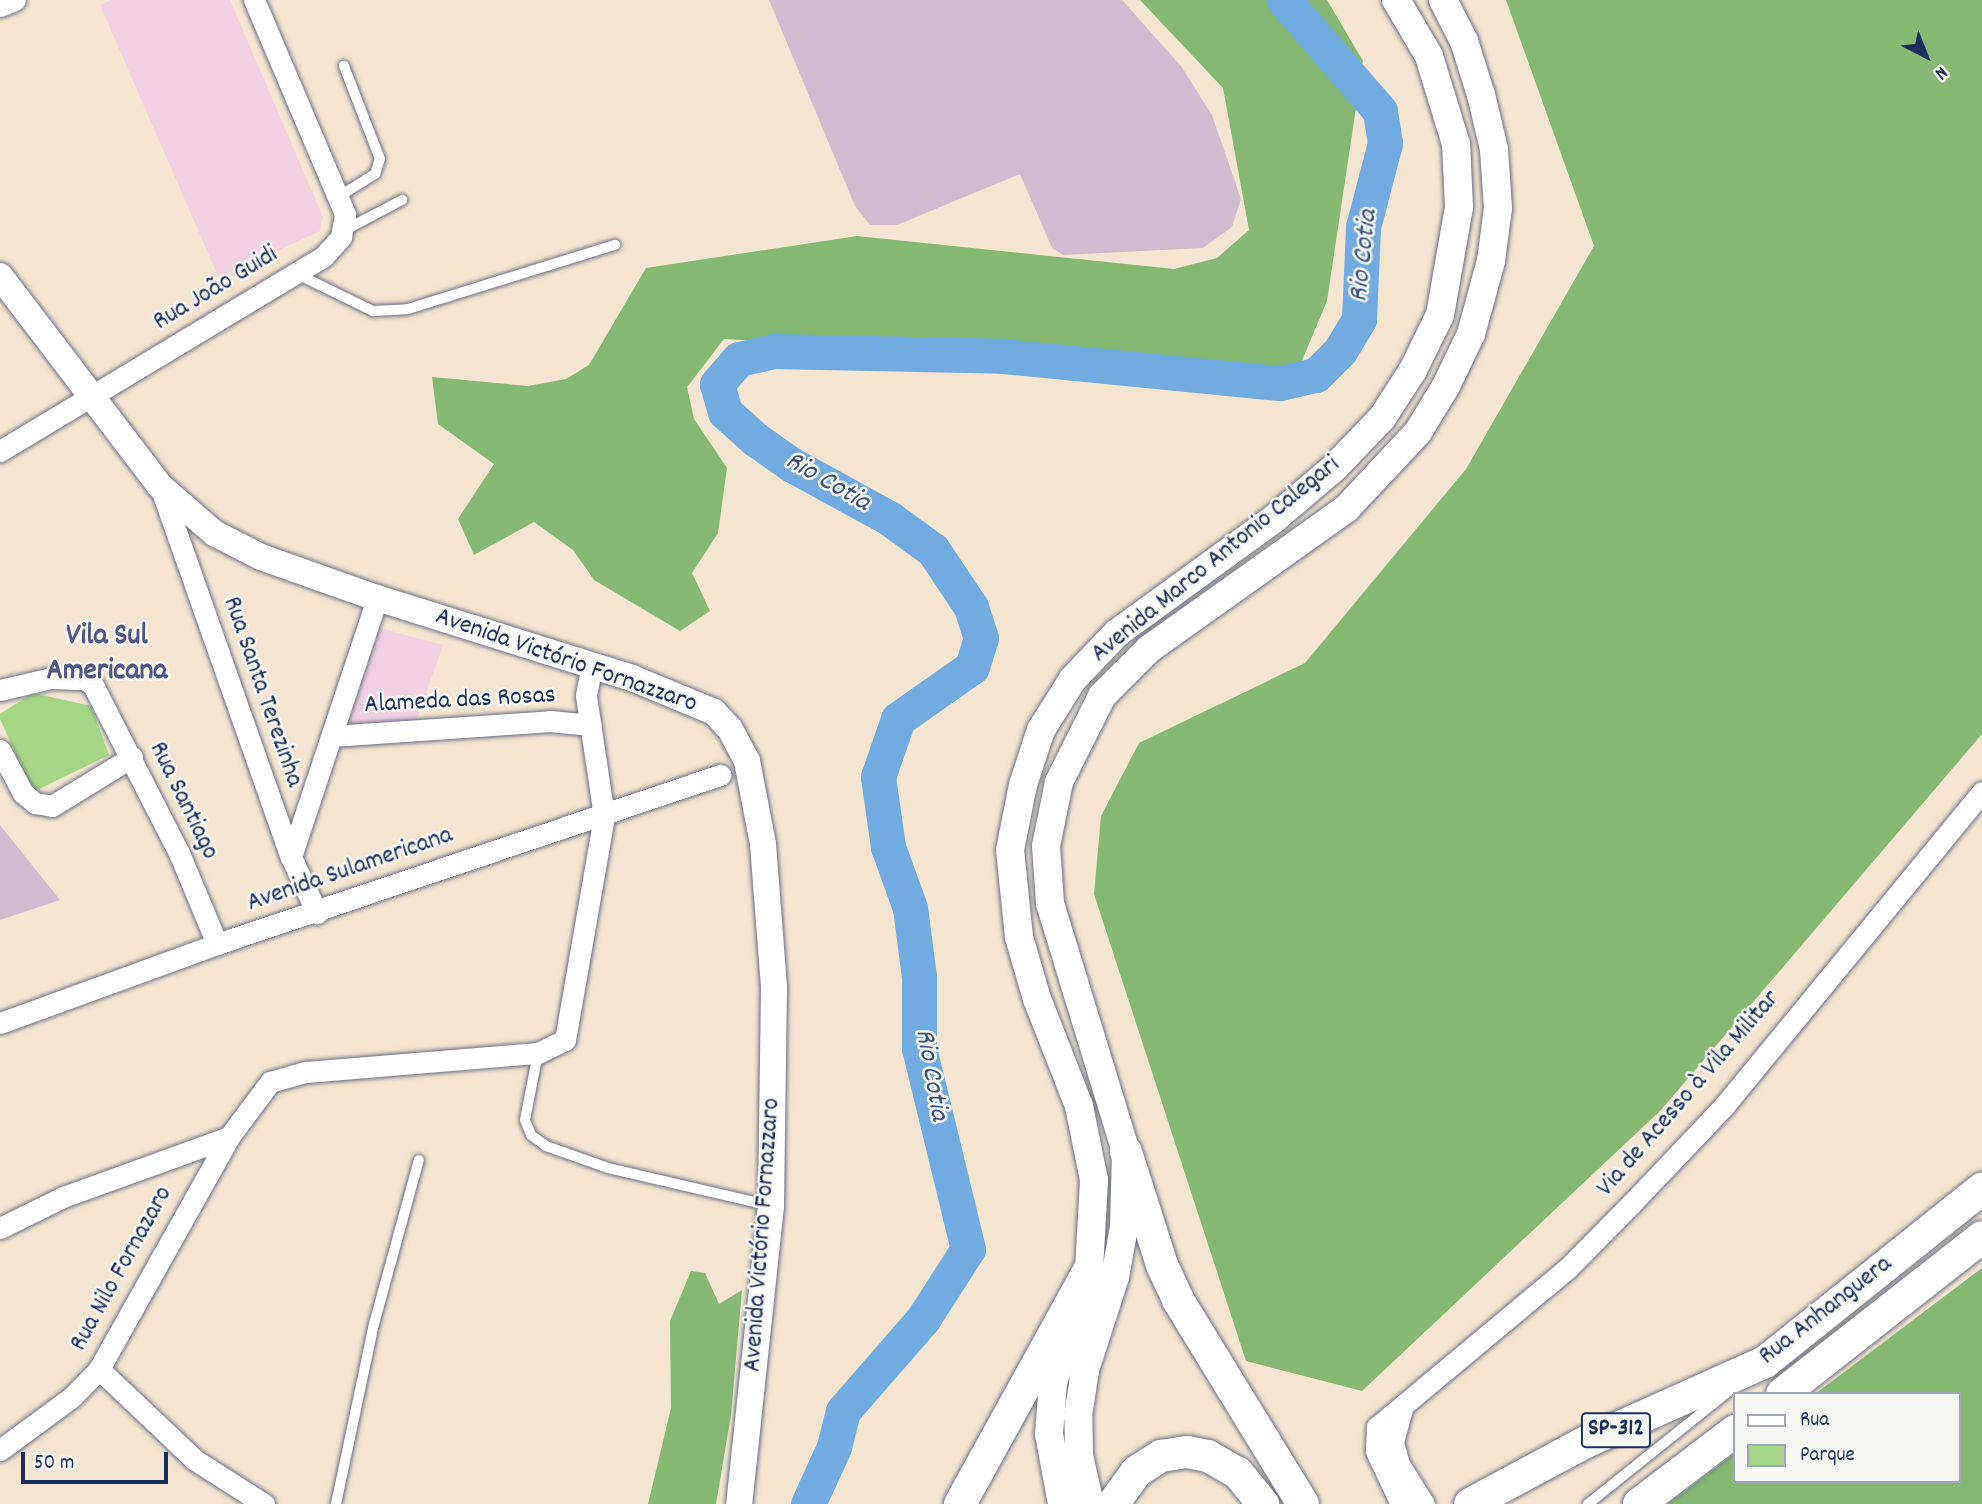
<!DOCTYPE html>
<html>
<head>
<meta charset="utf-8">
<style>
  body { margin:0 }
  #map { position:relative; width:1982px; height:1504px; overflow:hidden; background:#f4e5d0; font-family:Dekko,sans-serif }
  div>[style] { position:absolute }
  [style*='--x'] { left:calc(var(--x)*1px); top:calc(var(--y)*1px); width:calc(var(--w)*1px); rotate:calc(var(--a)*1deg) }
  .built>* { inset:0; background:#f2cfe1 }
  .industrial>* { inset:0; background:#cfbdcf }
  .green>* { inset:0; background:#a5d786 }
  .forest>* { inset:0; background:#84b873 }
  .river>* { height:35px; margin:-17.5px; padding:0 17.5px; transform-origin:17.5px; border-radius:17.5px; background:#71abe1 }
  .roads { filter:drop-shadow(0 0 2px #676f86) drop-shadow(0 0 2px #676f86) }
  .service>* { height:10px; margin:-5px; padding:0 5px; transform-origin:5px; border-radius:5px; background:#fff }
  .minor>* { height:21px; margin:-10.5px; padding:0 10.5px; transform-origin:10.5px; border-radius:10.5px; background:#fff }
  .tertiary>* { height:26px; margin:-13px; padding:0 13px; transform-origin:13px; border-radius:13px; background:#fff }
  .secondary>* { height:28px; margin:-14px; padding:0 14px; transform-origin:14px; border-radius:14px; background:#fff }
  .primary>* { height:32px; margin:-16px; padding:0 16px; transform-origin:16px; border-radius:16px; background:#fff }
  span { translate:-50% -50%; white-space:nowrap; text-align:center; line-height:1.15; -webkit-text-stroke:5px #f6f6f2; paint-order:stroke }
  .shield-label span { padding:2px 5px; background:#f6f6f2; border:2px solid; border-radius:5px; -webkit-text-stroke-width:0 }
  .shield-label { font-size:24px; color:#1b2f5e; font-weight:700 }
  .street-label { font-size:26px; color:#1b2f5e }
  .water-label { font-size:28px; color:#355485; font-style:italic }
  .quarter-label { font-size:30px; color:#515487; font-weight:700 }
  .legend { position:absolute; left:1733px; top:1392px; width:228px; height:91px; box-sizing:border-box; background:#f6f6f2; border:2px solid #9ea6b7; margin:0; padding:9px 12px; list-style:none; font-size:21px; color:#1b2f5e }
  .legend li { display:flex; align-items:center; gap:14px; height:35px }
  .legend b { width:35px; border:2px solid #9ea6b7 }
  .north { position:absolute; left:1891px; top:21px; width:70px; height:70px; -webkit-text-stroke:5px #f6f6f2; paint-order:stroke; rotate:138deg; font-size:19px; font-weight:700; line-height:28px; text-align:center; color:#1b2f5e }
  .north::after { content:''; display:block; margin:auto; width:24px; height:32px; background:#1b2f5e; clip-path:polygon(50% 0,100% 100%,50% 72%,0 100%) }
  .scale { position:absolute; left:21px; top:1452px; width:147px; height:32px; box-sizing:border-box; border:4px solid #1b2f5e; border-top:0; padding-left:9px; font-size:21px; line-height:24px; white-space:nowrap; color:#1b2f5e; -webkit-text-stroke:5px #f6f6f2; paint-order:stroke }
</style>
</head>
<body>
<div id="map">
  <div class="built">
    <div style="clip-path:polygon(111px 0,230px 0,323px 217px,320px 231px,219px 278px,100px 5px)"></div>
    <div style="clip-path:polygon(380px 628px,443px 645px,416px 722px,347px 724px)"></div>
  </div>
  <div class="industrial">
    <div style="clip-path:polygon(769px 0,1122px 0,1181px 66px,1212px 115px,1241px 199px,1232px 227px,1203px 248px,1063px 255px,1052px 248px,1020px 174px,897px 225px,870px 225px,855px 206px)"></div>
    <div style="clip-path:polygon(0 825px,60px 900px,0 920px)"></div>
  </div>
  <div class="green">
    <div style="clip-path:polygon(33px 693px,91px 706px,109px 755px,33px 792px,0 719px,0 714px)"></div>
  </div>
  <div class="forest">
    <div style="clip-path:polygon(1140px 0,1327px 0,1363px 61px,1327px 301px,1298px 370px,724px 339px,687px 387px,694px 419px,727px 468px,718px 533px,692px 573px,710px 611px,680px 631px,594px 580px,573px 550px,534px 522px,474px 555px,458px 519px,494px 464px,438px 424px,432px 377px,528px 386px,566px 379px,589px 365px,646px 268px,857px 236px,1174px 269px,1217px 258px,1249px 230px,1223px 88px)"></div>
    <div style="clip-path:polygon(1506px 0,1982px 0,1982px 734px,1661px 1110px,1362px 1391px,1246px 1361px,1094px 894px,1101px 816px,1139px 743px,1305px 663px,1466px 469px,1594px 246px)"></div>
    <div style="clip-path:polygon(1982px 1268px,1982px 1504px,1668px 1504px,1735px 1453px,1735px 1481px,1959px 1481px,1959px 1394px,1815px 1394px)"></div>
    <div style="clip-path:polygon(691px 1271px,705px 1273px,719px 1304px,742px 1290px,731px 1415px,716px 1504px,648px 1504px,671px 1408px,670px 1321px)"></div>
  </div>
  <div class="river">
    <div style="--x:808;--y:1504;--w:63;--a:-65.5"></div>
    <div style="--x:834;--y:1447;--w:37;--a:-76"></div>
    <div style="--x:843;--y:1411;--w:122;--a:-49"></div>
    <div style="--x:923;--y:1319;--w:83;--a:-57.3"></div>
    <div style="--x:968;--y:1249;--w:207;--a:-103.7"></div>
    <div style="--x:919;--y:1048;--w:71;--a:-90"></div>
    <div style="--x:919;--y:977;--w:70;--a:-97.4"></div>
    <div style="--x:910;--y:908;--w:65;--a:-109.8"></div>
    <div style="--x:888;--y:847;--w:71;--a:-98.1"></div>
    <div style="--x:878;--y:777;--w:61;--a:-71"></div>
    <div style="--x:898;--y:719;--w:90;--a:-35.1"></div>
    <div style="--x:972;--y:667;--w:30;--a:-73"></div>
    <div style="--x:981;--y:638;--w:33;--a:-108"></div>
    <div style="--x:971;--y:607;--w:69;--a:-123.7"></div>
    <div style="--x:933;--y:550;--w:54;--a:-144"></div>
    <div style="--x:889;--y:518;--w:111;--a:-151.3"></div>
    <div style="--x:792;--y:465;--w:45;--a:-144.9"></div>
    <div style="--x:755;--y:439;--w:40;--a:-138"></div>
    <div style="--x:725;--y:412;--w:29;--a:-106"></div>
    <div style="--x:717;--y:384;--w:33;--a:-49"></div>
    <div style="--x:739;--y:359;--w:35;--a:-13"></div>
    <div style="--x:773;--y:351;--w:230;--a:1.2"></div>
    <div style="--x:1003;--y:356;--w:278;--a:5.6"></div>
    <div style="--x:1280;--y:383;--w:37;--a:-13"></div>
    <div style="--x:1316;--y:375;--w:34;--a:-45"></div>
    <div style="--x:1340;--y:351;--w:37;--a:-59"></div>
    <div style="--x:1359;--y:319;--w:92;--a:-87.5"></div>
    <div style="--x:1363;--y:227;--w:87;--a:-75.3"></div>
    <div style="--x:1385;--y:143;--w:32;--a:-99"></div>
    <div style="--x:1380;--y:111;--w:147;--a:-130.9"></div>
  </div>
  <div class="roads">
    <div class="service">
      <div style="--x:338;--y:197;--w:44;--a:-31.9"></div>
      <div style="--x:375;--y:174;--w:16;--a:-72"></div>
      <div style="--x:380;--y:159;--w:100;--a:-111.2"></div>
      <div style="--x:343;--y:231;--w:67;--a:-27.7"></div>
      <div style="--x:297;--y:274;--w:85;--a:26"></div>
      <div style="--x:373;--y:311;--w:35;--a:-3"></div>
      <div style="--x:408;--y:309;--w:217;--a:-17.2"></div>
      <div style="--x:538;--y:1053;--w:68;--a:101"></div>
      <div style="--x:525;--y:1120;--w:16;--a:68"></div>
      <div style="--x:531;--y:1135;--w:19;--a:36"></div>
      <div style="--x:546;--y:1146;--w:66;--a:19.5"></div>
      <div style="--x:608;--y:1168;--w:167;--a:13.1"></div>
      <div style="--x:336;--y:1504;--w:184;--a:-78.1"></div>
      <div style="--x:374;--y:1324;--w:170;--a:-74.7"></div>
      <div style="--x:1588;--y:1504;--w:179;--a:-38.7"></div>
    </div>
    <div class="minor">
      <div style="--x:0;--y:6;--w:16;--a:-22"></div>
      <div style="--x:0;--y:451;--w:377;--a:-31"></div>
      <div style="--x:323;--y:257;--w:27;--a:-48"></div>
      <div style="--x:341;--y:237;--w:23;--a:-80"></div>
      <div style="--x:345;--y:214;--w:233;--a:-113"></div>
      <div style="--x:160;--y:486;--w:393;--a:70.6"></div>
      <div style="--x:291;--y:857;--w:62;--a:65.1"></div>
      <div style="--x:0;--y:690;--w:52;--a:-13.2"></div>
      <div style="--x:51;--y:678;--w:34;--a:2"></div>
      <div style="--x:85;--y:679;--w:10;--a:37"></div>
      <div style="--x:93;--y:685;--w:189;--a:62.9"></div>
      <div style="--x:179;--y:853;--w:99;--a:67.3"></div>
      <div style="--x:332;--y:736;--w:219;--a:-3.9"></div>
      <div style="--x:550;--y:721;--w:41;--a:5.6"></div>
      <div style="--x:0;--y:750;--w:49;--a:61.9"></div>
      <div style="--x:23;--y:793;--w:16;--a:40"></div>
      <div style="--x:35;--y:803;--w:17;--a:10"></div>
      <div style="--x:52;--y:806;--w:94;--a:-31.5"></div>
      <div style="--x:291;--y:857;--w:273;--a:-71.6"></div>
      <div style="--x:0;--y:1023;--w:231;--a:-20"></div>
      <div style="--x:217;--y:944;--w:531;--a:-18.57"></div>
      <div style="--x:0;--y:1228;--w:70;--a:-26.2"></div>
      <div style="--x:63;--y:1197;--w:177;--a:-19.9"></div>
      <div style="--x:99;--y:1369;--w:132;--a:43.5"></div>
      <div style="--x:195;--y:1460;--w:82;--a:32.5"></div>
      <div style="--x:1403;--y:1405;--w:39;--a:105"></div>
      <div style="--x:1393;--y:1443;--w:22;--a:74"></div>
      <div style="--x:1399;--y:1464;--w:47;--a:58"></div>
      <div style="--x:0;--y:1450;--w:89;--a:-36.4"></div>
      <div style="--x:72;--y:1397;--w:39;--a:-46"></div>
      <div style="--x:99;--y:1369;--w:266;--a:-60.7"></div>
      <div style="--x:229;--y:1137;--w:69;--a:-53.3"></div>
      <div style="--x:270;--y:1082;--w:37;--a:-16"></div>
      <div style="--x:306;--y:1072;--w:233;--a:-4.7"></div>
      <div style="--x:538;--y:1053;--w:30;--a:-26"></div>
      <div style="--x:565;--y:1040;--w:227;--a:-80.1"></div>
      <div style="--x:604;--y:816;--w:122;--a:-98.5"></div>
      <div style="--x:586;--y:695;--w:31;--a:-79"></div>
      <div style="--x:1401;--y:1504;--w:59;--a:-115.3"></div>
      <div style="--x:1376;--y:1451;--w:24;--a:-88"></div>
      <div style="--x:1377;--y:1427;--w:249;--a:-39.8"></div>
      <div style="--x:1568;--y:1268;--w:91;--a:-45.4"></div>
      <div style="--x:1632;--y:1203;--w:134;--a:-46.5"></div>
      <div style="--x:1724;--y:1106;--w:406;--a:-50.6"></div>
    </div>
    <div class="tertiary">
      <div style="--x:0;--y:276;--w:264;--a:52.7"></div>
      <div style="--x:160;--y:486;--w:72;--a:41"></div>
      <div style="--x:214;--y:533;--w:53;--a:27.1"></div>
      <div style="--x:261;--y:557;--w:123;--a:19.5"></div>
      <div style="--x:377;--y:598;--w:267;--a:17.4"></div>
      <div style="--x:632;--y:678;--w:89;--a:22.5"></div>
      <div style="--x:714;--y:712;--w:23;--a:47"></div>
      <div style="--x:730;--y:729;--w:36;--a:62"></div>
      <div style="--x:747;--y:761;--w:85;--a:79.1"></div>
      <div style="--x:763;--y:844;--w:144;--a:85.6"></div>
      <div style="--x:774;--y:988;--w:218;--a:90.8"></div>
      <div style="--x:771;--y:1206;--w:300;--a:96.1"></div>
    </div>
    <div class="secondary">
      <div style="--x:1062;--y:1504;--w:71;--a:-100.5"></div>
      <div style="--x:1049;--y:1434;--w:51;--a:-85.5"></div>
      <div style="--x:1053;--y:1383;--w:119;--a:-72.3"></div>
      <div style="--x:1089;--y:1270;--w:90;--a:-86.8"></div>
      <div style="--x:1094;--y:1180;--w:76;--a:-101.5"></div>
      <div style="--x:1079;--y:1106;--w:115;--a:-111.4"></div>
      <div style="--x:1037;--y:999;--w:65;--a:-106.2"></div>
      <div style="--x:1019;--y:937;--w:87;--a:-95.9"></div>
      <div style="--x:1010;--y:850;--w:66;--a:-78.7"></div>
      <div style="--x:1023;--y:785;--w:58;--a:-71.9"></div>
      <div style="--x:1041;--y:730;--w:60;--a:-57.9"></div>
      <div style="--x:1073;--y:679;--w:64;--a:-46.3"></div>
      <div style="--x:1117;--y:633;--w:195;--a:-36"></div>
      <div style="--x:1275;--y:518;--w:77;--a:-40.3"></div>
      <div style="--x:1334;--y:468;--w:69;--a:-46.2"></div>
      <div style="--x:1382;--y:418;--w:57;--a:-57.1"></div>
      <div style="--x:1413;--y:370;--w:61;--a:-63.9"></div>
      <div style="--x:1440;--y:315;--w:110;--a:-80"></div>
      <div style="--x:1459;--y:207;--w:63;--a:-92.7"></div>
      <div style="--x:1456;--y:144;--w:92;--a:-107.1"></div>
      <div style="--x:1429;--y:56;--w:65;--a:-120.5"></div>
      <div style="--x:1090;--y:1504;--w:50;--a:-102.7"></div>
      <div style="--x:1079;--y:1455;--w:39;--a:-91"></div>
      <div style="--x:1078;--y:1416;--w:47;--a:-81.3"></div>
      <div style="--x:1085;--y:1370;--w:98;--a:-72.1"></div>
      <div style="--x:1115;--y:1277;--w:51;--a:-79.8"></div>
      <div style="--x:1124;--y:1227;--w:75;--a:-88.5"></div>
      <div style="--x:1126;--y:1152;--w:260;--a:-107"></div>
      <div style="--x:1050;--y:903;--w:57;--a:-94"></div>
      <div style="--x:1046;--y:846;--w:65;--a:-78.5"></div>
      <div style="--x:1059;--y:782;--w:96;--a:-63.4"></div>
      <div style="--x:1102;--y:696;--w:66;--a:-45"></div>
      <div style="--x:1149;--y:649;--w:242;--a:-35.4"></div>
      <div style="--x:1346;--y:509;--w:105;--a:-46.9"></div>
      <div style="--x:1418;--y:432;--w:54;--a:-58.7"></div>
      <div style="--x:1446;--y:386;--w:58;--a:-64.3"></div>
      <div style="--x:1471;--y:334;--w:76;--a:-74.7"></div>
      <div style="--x:1491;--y:261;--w:53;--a:-82.5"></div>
      <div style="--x:1498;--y:208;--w:59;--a:-93.9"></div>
      <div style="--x:1494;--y:149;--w:56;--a:-103.5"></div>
      <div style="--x:1481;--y:95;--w:57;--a:-107.5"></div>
      <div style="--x:1464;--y:41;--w:46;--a:-117.1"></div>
    </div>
    <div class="primary">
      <div style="--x:1126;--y:1152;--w:119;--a:72.3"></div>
      <div style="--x:1162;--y:1265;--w:38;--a:65"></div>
      <div style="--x:1178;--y:1300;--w:239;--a:58.5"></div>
      <div style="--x:1782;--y:1394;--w:254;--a:-38.1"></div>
      <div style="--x:960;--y:1504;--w:267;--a:-61.1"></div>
      <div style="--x:1113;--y:1504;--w:39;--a:-54"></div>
      <div style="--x:1136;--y:1472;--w:30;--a:-33"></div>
      <div style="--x:1161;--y:1456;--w:26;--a:-9"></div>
      <div style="--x:1187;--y:1452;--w:21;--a:11"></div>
      <div style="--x:1208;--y:1456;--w:34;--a:30"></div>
      <div style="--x:1238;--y:1473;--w:40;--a:51"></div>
      <div style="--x:1470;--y:1504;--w:129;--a:-28.2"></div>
      <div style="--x:1584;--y:1443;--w:198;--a:-24.1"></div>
      <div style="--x:1765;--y:1362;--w:278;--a:-38.6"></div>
      <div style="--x:1639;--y:1504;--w:121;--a:-37.2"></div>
    </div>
  </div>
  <div class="shield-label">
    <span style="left:1616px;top:1430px">SP-312</span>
  </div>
  <div class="street-label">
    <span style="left:216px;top:289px;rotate:-31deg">Rua João Guidi</span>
    <span style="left:1216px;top:560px;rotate:-39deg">Avenida Marco Antonio Calegari</span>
    <span style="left:566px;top:661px;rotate:19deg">Avenida Victório Fornazzaro</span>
    <span style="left:262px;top:692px;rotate:71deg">Rua Santa Terezinha</span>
    <span style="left:460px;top:701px;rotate:-3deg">Alameda das Rosas</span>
    <span style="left:183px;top:801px;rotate:64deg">Rua Santiago</span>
    <span style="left:350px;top:870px;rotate:-19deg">Avenida Sulamericana</span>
    <span style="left:1689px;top:1094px;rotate:-49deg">Via de Acesso à Vila Militar</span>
    <span style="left:763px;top:1235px;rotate:-86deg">Avenida Victório Fornazzaro</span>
    <span style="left:122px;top:1269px;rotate:-61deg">Rua Nilo Fornazaro</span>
    <span style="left:1826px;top:1311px;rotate:-38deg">Rua Anhanguera</span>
  </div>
  <div class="water-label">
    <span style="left:1365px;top:256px;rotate:-84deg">Rio Cotia</span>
    <span style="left:827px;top:483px;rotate:30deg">Rio Cotia</span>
    <span style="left:930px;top:1075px;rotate:80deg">Rio Cotia</span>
  </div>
  <div class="quarter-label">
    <span style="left:107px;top:655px">Vila Sul<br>Americana</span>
  </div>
  <ul class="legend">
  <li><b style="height:9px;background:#fff"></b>Rua</li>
  <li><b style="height:19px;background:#a5d786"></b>Parque</li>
  </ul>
  <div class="north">N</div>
  <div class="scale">50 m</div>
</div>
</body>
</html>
